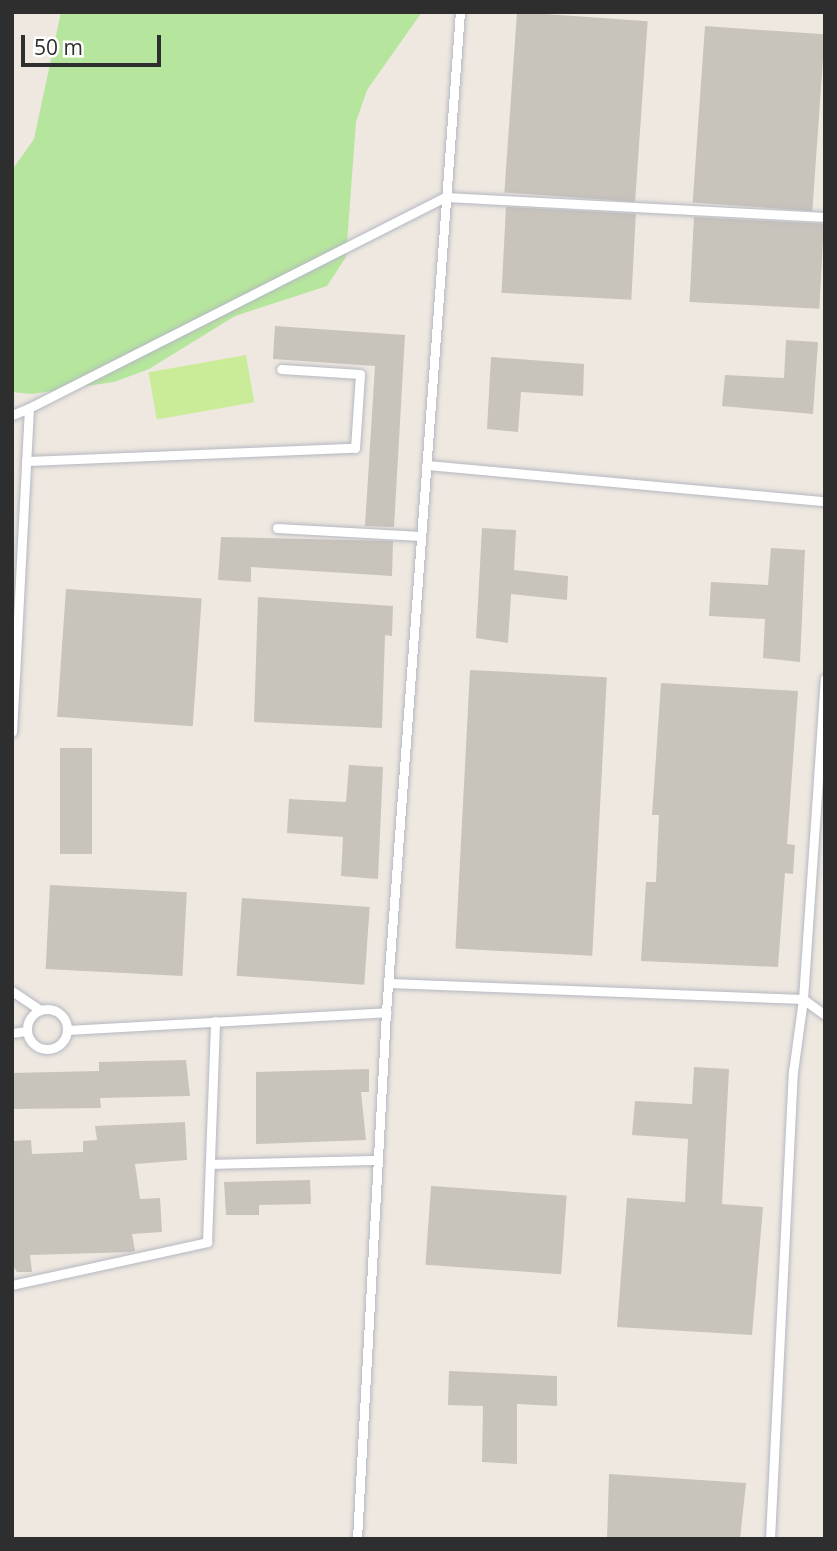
<!DOCTYPE html>
<html>
<head>
<meta charset="utf-8">
<style>
  body { margin:0 }
  #map { position:relative; width:837px; height:1551px; overflow:hidden; background:#efe8e0; font-family:"Open Sans",sans-serif }
  div>[style] { position:absolute }
  [style*='--x'] { left:calc(var(--x)*1px); top:calc(var(--y)*1px); width:calc(var(--w)*1px); rotate:calc(var(--a)*1deg) }
  .green>* { inset:0; background:#b6e59d }
  .pitch>* { inset:0; background:#caec99; transform-origin:0 0 }
  .building>* { inset:0; background:#c8c3bb; transform-origin:0 0 }
  .roads { filter:drop-shadow(0 0 2px #b4b7c1) drop-shadow(0 0 2px #b4b7c1) }
  .service>* { height:9px; margin:-4.5px; padding:0 4.5px; transform-origin:4.5px; border-radius:4.5px; background:#fff }
  .service>.ring { margin:-4.5px; padding:0; box-sizing:content-box; background:none; border:9px solid #fff; border-radius:50% }
  span { translate:-50% -50%; white-space:nowrap; text-align:center; line-height:1.15; -webkit-text-stroke:7px #fff; paint-order:stroke }
  .frame { position:absolute; inset:0; border:14px solid #2e2e2e; pointer-events:none }
  .scale { position:absolute; left:21px; top:35px; width:140px; height:32px; box-sizing:border-box; border:4px solid #2e2e2e; border-top:0; padding-left:9px; font-size:21px; line-height:24px; white-space:nowrap; color:#2e2e2e; -webkit-text-stroke:5px #fff; paint-order:stroke }
</style>
</head>
<body>
<div id="map">
  <div class="green">
    <div style="clip-path:polygon(61px 12px,422px 12px,367px 90px,356px 122px,346px 257px,327px 286px,235px 316px,149px 369px,114px 382px,32px 394px,12px 392px,12px 170px,34px 139px)"></div>
  </div>
  <div class="pitch">
    <div style="left:246px;top:355px;width:48px;height:99px;rotate:80deg"></div>
  </div>
  <div class="building">
    <div style="left:517px;top:12px;width:131px;height:181px;rotate:4deg"></div>
    <div style="left:705px;top:26px;width:120px;height:177px;rotate:4deg"></div>
    <div style="left:506px;top:207px;width:130px;height:86px;rotate:3deg"></div>
    <div style="left:694px;top:217px;width:130px;height:85px;rotate:3deg"></div>
    <div style="clip-path:polygon(275px 326px,405px 335px,394px 527px,365px 526px,375px 366px,273px 359px)"></div>
    <div style="clip-path:polygon(786px 340px,818px 342px,813px 414px,722px 406px,725px 375px,784px 378px)"></div>
    <div style="clip-path:polygon(491px 357px,584px 364px,583px 396px,521px 392px,518px 432px,487px 429px)"></div>
    <div style="clip-path:polygon(482px 528px,516px 530px,514px 570px,568px 576px,567px 600px,511px 594px,508px 643px,476px 638px)"></div>
    <div style="clip-path:polygon(221px 537px,393px 541px,392px 576px,251px 567px,251px 582px,218px 580px)"></div>
    <div style="clip-path:polygon(771px 548px,805px 550px,800px 662px,763px 658px,765px 619px,709px 616px,711px 582px,768px 585px)"></div>
    <div style="left:66px;top:589px;width:136px;height:128px;rotate:4deg"></div>
    <div style="clip-path:polygon(258px 597px,393px 606px,392px 636px,385px 635px,382px 728px,254px 722px)"></div>
    <div style="left:470px;top:670px;width:137px;height:279px;rotate:3deg"></div>
    <div style="clip-path:polygon(661px 683px,798px 691px,787px 844px,795px 845px,793px 874px,785px 873px,778px 967px,641px 961px,646px 882px,656px 882px,659px 815px,652px 815px)"></div>
    <div style="left:60px;top:748px;width:32px;height:106px"></div>
    <div style="clip-path:polygon(349px 765px,383px 767px,378px 879px,341px 876px,343px 837px,287px 833px,289px 799px,346px 802px)"></div>
    <div style="left:50px;top:885px;width:137px;height:84px;rotate:3deg"></div>
    <div style="left:242px;top:898px;width:128px;height:78px;rotate:4deg"></div>
    <div style="clip-path:polygon(186px 1060px,190px 1096px,100px 1098px,101px 1108px,12px 1109px,12px 1073px,99px 1071px,99px 1062px)"></div>
    <div style="clip-path:polygon(694px 1067px,729px 1069px,722px 1204px,763px 1207px,752px 1335px,617px 1327px,627px 1198px,685px 1202px,688px 1139px,632px 1135px,635px 1101px,692px 1104px)"></div>
    <div style="clip-path:polygon(369px 1069px,369px 1092px,361px 1092px,366px 1140px,256px 1144px,256px 1072px)"></div>
    <div style="clip-path:polygon(185px 1122px,187px 1160px,135px 1164px,140px 1199px,160px 1198px,162px 1232px,132px 1234px,135px 1251px,131px 1252px,30px 1255px,32px 1272px,17px 1272px,12px 1264px,12px 1141px,31px 1140px,32px 1154px,83px 1152px,83px 1141px,97px 1140px,95px 1126px)"></div>
    <div style="clip-path:polygon(310px 1180px,311px 1204px,259px 1205px,259px 1215px,226px 1215px,224px 1182px)"></div>
    <div style="left:431px;top:1186px;width:136px;height:79px;rotate:4deg"></div>
    <div style="clip-path:polygon(449px 1371px,557px 1376px,557px 1406px,517px 1404px,517px 1464px,482px 1462px,483px 1406px,448px 1405px)"></div>
    <div style="clip-path:polygon(609px 1474px,746px 1483px,740px 1539px,607px 1539px)"></div>
  </div>
  <div class="roads">
    <div class="service">
      <div style="--x:29;--y:408;--w:466;--a:-26.9"></div>
      <div style="--x:445;--y:197;--w:381;--a:3"></div>
      <div style="--x:12;--y:415;--w:18;--a:-22"></div>
      <div style="--x:29;--y:408;--w:324;--a:93"></div>
      <div style="--x:26;--y:461;--w:329;--a:-2.3"></div>
      <div style="--x:355;--y:448;--w:74;--a:-86.1"></div>
      <div style="--x:360;--y:374;--w:79;--a:-176.4"></div>
      <div style="--x:426;--y:465;--w:401;--a:5.2"></div>
      <div style="--x:277;--y:528;--w:144;--a:3.2"></div>
      <div style="--x:389;--y:983;--w:414;--a:2.2"></div>
      <div style="--x:803;--y:999;--w:27;--a:36"></div>
      <div style="--x:12;--y:991;--w:34;--a:34"></div>
      <div class="ring" style="left:27px;top:1009px;width:31px;height:31px"></div>
      <div style="--x:67;--y:1030;--w:320;--a:-3.2"></div>
      <div style="--x:12;--y:1033;--w:15;--a:-8"></div>
      <div style="--x:212;--y:1164;--w:166;--a:-1.4"></div>
      <div style="--x:12;--y:1285;--w:200;--a:-12.4"></div>
      <div style="--x:207;--y:1242;--w:221;--a:-87.9"></div>
      <div style="--x:357;--y:1539;--w:528;--a:-86.85"></div>
      <div style="--x:386;--y:1012;--w:1003;--a:-85.77"></div>
      <div style="--x:770;--y:1539;--w:468;--a:-87.2"></div>
      <div style="--x:793;--y:1072;--w:74;--a:-82.2"></div>
      <div style="--x:803;--y:999;--w:321;--a:-86.1"></div>
    </div>
  </div>
  <div class="frame"></div>
  <div class="scale">50 m</div>
</div>
</body>
</html>
